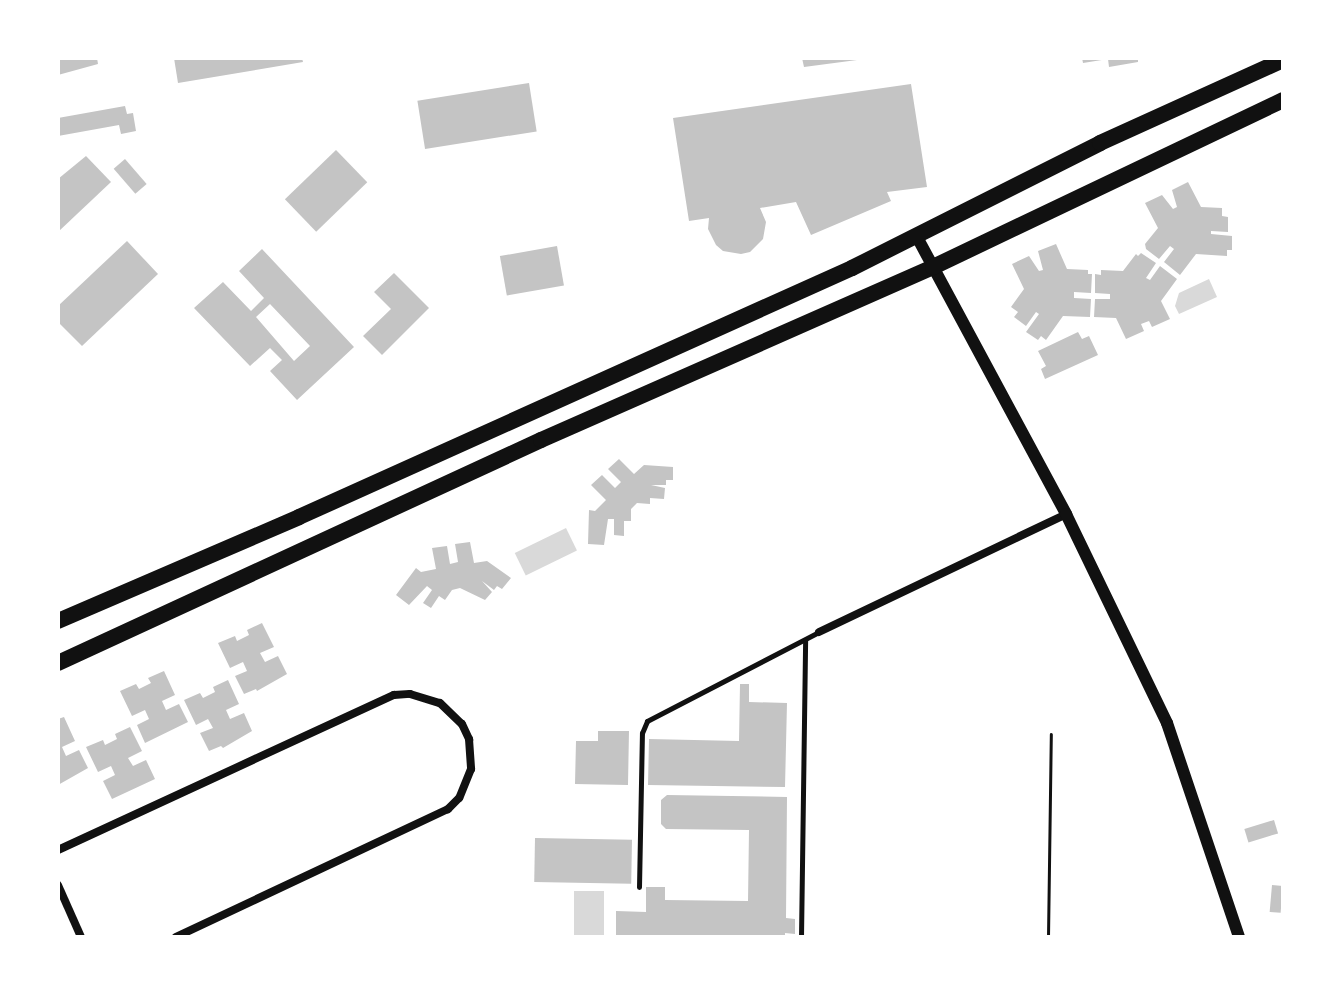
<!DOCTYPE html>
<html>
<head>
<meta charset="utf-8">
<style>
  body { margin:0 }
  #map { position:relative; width:1341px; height:995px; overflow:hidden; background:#fff; font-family:"Times New Roman",serif }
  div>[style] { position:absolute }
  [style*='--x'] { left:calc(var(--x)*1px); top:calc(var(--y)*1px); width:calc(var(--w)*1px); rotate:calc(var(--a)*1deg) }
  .water>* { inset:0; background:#d9d9d9; transform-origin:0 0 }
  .building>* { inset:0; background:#c4c4c4; transform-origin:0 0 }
  .path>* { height:3px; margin:-1.5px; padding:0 1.5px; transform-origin:1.5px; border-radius:1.5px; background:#111 }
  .service>* { height:5px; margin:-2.5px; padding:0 2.5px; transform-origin:2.5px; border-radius:2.5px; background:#111 }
  .minor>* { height:8px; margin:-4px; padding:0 4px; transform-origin:4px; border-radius:4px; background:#111 }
  .tertiary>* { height:12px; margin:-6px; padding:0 6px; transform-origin:6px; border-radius:6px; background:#111 }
  .primary>* { height:16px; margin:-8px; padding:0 8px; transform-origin:8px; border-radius:8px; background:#111 }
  span { translate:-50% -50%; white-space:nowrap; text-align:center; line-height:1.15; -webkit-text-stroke:7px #fff; paint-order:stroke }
  .frame { position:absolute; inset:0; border:60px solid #fff; pointer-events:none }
</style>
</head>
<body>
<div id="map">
  <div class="water">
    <div style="clip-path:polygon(1209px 279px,1217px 297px,1179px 314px,1175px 306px,1179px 293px)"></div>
    <div style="left:566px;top:528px;width:25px;height:57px;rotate:64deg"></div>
    <div style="left:574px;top:891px;width:30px;height:46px"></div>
  </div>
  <div class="building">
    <div style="clip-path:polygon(58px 58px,97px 58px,98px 64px,58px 75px)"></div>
    <div style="clip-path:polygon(174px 58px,302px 58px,303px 62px,178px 83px)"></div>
    <div style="clip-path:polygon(802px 58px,857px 58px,857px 60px,804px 67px)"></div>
    <div style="clip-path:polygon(1082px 58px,1138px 58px,1138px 62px,1109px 67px,1108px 59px,1083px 63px)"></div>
    <div style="left:529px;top:83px;width:49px;height:113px;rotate:81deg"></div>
    <div style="clip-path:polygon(911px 84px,927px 187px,887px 192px,891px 201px,811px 235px,796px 202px,760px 208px,766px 222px,763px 239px,750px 252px,741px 254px,723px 251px,716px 245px,708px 229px,709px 218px,689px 221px,673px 118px)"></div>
    <div style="clip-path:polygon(125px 106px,127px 114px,133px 113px,136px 131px,121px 134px,119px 125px,58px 136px,58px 118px)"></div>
    <div style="left:336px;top:150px;width:45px;height:71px;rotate:46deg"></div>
    <div style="clip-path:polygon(86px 156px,111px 182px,58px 232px,58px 179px)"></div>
    <div style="left:125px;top:159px;width:33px;height:15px;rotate:49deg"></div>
    <div style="clip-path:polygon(1188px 182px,1201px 207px,1222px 208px,1222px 216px,1228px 217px,1228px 232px,1211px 231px,1211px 234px,1232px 236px,1232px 250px,1227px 250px,1227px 256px,1196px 254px,1180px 275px,1164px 262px,1174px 249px,1170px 246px,1159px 259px,1146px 249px,1145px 244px,1158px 228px,1145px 203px,1162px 195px,1173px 209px,1177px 207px,1172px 190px)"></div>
    <div style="clip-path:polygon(127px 241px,158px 274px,82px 346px,58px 322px,58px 306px)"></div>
    <div style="clip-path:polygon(1056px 244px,1067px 269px,1088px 270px,1088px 274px,1092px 274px,1091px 293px,1074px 292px,1074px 298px,1091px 299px,1090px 317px,1063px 316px,1046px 340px,1041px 336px,1038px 340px,1026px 332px,1039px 314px,1036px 312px,1026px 326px,1014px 317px,1018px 312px,1011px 307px,1024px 289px,1012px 264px,1029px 256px,1039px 271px,1043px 270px,1038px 251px)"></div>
    <div style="left:557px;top:246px;width:40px;height:58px;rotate:80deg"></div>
    <div style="clip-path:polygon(evenodd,262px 249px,354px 347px,297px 400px,270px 371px,282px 360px,270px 348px,250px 366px,194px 308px,223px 282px,251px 311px,264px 298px,239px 271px,262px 249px,270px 304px,310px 346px,294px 361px,256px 317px,270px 304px)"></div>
    <div style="clip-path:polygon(1141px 253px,1156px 263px,1146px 278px,1150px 280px,1160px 266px,1177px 279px,1161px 301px,1170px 319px,1152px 327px,1149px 321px,1141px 324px,1144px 331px,1126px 339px,1116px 318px,1094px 317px,1095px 299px,1110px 299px,1110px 294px,1095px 293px,1095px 274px,1101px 275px,1101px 270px,1123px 271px,1136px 254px,1138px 256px)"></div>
    <div style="clip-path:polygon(394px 273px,429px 308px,382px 355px,363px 336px,391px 309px,374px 292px)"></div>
    <div style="clip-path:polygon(1078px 332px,1082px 339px,1089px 336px,1098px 355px,1045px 379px,1041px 369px,1046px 366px,1038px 351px)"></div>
    <div style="clip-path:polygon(619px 459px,634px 474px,644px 465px,673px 467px,673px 480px,666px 480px,666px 485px,651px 485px,665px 488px,664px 499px,650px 498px,650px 504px,637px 503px,631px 509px,631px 521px,624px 521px,624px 536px,614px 535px,614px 519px,608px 519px,604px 545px,588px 544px,589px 510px,595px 511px,606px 500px,591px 485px,602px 475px,615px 488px,621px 482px,608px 469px)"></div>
    <div style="clip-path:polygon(470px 542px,474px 563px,487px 561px,511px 578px,502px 589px,497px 586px,494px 590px,482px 581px,492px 592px,485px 600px,460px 588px,452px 590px,445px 600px,439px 596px,431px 608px,423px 603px,432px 590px,427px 586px,409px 605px,396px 595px,416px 568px,421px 572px,436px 569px,432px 548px,447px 546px,450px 564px,458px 562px,455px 544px)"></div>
    <div style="clip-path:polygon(262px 623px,274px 647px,260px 653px,265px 662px,278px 656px,287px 674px,257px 691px,256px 689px,244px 694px,235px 676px,247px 671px,243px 662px,230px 668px,218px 643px,235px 636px,237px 641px,249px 635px,247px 630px)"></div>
    <div style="clip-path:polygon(164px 671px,175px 695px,162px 701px,166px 710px,179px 704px,188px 722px,145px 743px,137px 725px,149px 719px,145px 710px,132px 716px,120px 691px,136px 684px,139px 689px,151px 683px,148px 678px)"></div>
    <div style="clip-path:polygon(228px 680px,239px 704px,226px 710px,230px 719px,244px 713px,252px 731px,223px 748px,221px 746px,209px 751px,200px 733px,213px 728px,208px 719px,196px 725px,184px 700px,200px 693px,203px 698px,215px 692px,213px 687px)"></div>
    <div style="clip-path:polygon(740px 684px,749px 684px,749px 702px,787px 703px,785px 787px,648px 785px,649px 739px,739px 741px)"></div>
    <div style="clip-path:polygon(64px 717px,75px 741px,62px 747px,66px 756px,79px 750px,88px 768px,58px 785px,58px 719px)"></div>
    <div style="clip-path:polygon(130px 727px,142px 751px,128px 758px,133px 766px,146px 760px,155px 779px,112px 799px,103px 781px,115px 775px,111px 766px,98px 772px,86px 747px,103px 740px,105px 745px,117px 739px,115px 734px)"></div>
    <div style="clip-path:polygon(598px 731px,629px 731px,628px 785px,575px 784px,576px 741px,598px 741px)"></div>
    <div style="clip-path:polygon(667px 795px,787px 797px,786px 918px,795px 919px,795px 934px,785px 933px,785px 937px,616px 937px,616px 911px,646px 912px,646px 887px,665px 887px,665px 900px,748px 901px,749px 830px,666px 829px,661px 824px,661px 800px)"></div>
    <div style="left:1274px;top:820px;width:14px;height:31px;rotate:73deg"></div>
    <div style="left:535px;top:838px;width:97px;height:44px;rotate:1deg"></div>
    <div style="left:1272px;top:885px;width:11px;height:27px;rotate:5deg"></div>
  </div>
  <div class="path">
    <div style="--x:1048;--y:937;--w:203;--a:-89.2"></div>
  </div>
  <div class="service">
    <div style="--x:639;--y:887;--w:154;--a:-88.9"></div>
    <div style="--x:642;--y:733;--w:13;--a:-67"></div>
    <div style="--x:647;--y:721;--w:194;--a:-27.4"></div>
    <div style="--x:801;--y:937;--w:297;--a:-89.2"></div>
  </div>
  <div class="minor">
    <div style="--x:819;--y:632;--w:274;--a:-25.5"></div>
    <div style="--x:58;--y:850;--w:370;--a:-24.8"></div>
    <div style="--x:394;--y:695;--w:16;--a:-4"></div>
    <div style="--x:410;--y:694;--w:31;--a:17"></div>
    <div style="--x:440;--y:703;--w:30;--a:44"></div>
    <div style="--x:462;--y:724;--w:17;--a:65"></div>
    <div style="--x:469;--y:739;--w:30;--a:86"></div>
    <div style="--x:471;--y:769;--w:31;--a:112"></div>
    <div style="--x:459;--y:798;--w:16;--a:135"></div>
    <div style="--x:448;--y:809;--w:301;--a:154.8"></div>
    <div style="--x:58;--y:885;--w:57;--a:66.1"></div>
  </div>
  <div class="tertiary">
    <div style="--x:917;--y:237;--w:315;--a:61.7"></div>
    <div style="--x:1066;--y:514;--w:232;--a:64.2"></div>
    <div style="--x:1167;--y:723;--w:226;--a:71.4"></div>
  </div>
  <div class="primary">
    <div style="--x:58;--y:621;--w:262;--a:-23.3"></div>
    <div style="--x:299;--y:517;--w:606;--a:-24.24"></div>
    <div style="--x:852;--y:268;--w:278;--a:-26.7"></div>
    <div style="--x:1100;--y:143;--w:201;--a:-24.4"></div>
    <div style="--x:58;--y:663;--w:532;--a:-24.78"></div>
    <div style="--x:541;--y:440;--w:428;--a:-23.8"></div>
    <div style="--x:933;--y:267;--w:388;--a:-25.5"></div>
  </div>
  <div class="frame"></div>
</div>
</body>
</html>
